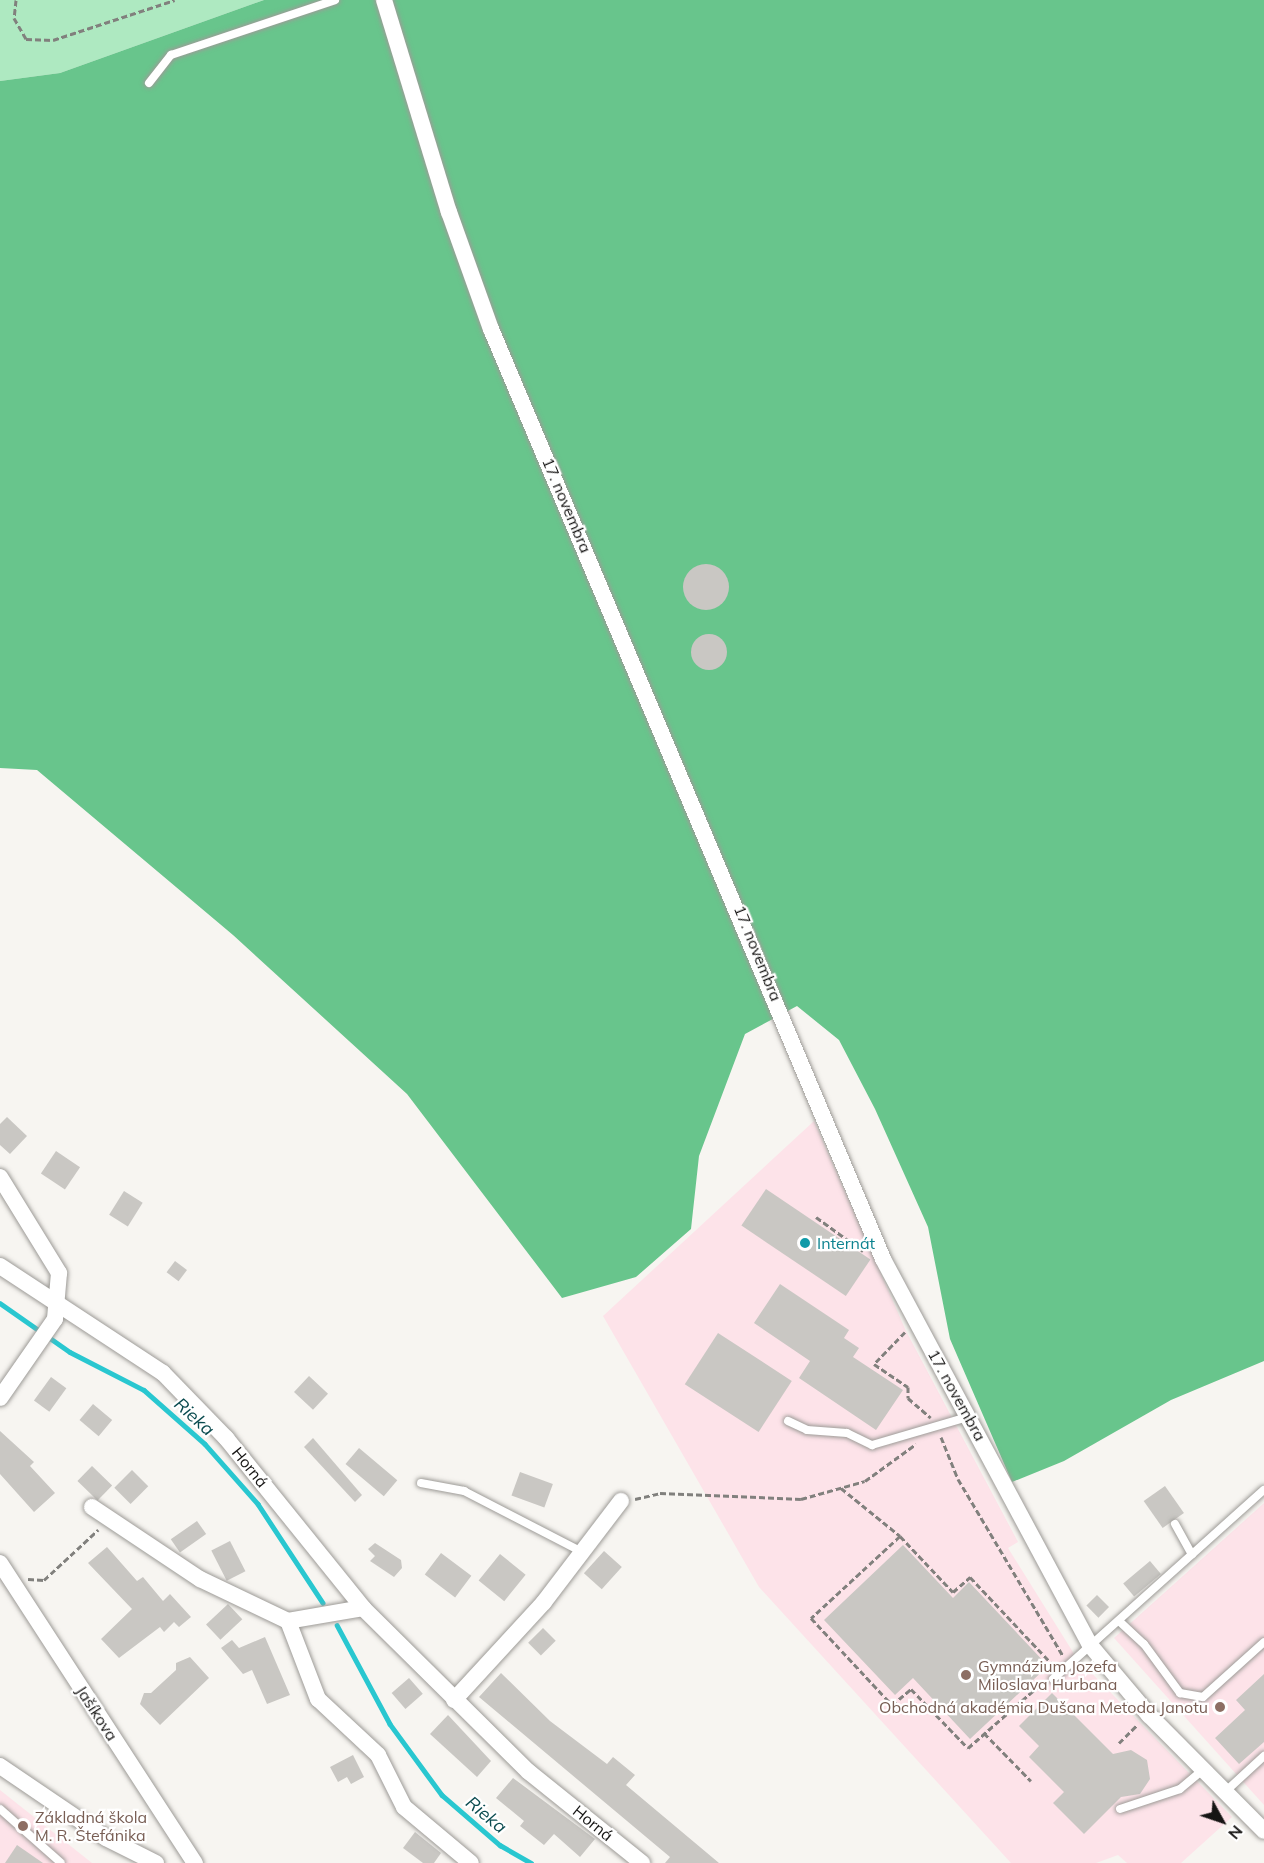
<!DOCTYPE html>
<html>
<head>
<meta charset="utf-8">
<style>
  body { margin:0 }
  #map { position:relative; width:1264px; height:1863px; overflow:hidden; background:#f7f5f1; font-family:Mulish,sans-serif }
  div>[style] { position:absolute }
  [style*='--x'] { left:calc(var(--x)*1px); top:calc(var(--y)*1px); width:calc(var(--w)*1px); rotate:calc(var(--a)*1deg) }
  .education>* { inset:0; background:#fde3e9 }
  .green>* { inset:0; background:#aee9c1 }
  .forest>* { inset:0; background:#68c58c }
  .stream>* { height:4.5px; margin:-2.25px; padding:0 2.25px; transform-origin:2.25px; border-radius:2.25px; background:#29c7d0 }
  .building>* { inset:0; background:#c9c7c3; transform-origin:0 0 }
  .round { border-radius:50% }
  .path>* { height:3px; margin-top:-1.5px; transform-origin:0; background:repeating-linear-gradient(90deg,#81807d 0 6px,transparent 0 9px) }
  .roads { filter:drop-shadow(0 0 2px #9d9b97) drop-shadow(0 0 2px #9d9b97) }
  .service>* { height:8px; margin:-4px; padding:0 4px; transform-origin:4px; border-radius:4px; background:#fff }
  .minor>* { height:16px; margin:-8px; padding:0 8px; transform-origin:8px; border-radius:8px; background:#fff }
  .dots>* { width:16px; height:16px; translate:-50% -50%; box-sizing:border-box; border:3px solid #fff; border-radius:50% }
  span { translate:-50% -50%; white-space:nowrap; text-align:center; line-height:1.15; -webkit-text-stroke:4.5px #fff; paint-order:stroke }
  .street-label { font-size:16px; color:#161514 }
  .culture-label { font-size:16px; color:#0d838f }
  .left { translate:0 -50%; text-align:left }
  .education-label { font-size:16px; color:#785e54 }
  .right { translate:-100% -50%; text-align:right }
  .water-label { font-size:18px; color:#0a4b4f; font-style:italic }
  .north { position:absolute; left:1192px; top:1791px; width:60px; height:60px; -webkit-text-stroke:4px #fff; paint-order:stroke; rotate:130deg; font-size:16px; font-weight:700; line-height:24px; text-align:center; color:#161514 }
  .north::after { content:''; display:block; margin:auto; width:21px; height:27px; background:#161514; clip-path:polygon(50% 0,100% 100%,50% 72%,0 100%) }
</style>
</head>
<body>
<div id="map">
  <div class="education">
    <div style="clip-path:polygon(814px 1121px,906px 1331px,1018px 1542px,1008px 1548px,1076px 1657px,1232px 1817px,1181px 1863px,1127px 1863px,1118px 1855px,1096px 1863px,1011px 1863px,759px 1587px,603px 1316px)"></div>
    <div style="clip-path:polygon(1264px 1503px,1264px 1805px,1114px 1638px)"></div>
    <div style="clip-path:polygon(0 1790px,92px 1863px,0 1863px)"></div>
  </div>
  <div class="green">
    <div style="clip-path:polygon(0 0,264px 0,60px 73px,0 81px)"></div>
  </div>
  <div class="forest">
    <div style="clip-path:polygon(264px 0,1264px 0,1264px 1361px,1171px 1400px,1064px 1461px,1012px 1482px,950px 1339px,928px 1227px,875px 1109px,839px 1040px,797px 1006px,745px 1034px,699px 1156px,691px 1229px,636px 1277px,562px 1298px,407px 1094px,233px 935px,37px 770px,0 768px,0 81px,60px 73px)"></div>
  </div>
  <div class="stream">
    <div style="--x:0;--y:1303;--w:85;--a:35"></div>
    <div style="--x:70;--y:1352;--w:83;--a:27.2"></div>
    <div style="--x:144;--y:1390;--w:81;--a:41.5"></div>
    <div style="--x:205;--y:1444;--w:80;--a:48.5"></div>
    <div style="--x:258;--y:1504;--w:118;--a:56.7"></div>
    <div style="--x:337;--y:1625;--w:112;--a:61.8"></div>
    <div style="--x:390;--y:1724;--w:88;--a:53.8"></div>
    <div style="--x:442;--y:1795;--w:77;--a:40.8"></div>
    <div style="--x:500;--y:1845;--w:36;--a:30"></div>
  </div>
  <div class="building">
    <div class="round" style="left:683px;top:564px;width:46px;height:46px"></div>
    <div class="round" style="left:691px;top:634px;width:36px;height:36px"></div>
    <div style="clip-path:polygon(7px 1117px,27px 1136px,10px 1154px,0 1145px,0 1124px)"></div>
    <div style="left:56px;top:1151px;width:29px;height:27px;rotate:34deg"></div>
    <div style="left:766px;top:1189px;width:126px;height:44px;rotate:34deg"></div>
    <div style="left:124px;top:1191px;width:22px;height:28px;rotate:32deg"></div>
    <div style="left:175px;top:1261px;width:15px;height:14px;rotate:37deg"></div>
    <div style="clip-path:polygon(780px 1284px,849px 1330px,844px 1338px,859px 1348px,853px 1357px,903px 1390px,876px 1430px,799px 1378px,810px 1361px,754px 1323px)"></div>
    <div style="left:718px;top:1333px;width:88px;height:61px;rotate:33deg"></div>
    <div style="left:309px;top:1376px;width:26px;height:22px;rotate:43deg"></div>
    <div style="left:51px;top:1377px;width:19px;height:29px;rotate:36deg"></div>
    <div style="left:93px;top:1404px;width:25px;height:21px;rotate:40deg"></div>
    <div style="clip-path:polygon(0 1431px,34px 1462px,30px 1466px,55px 1493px,34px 1512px,0 1474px)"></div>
    <div style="clip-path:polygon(313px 1438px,362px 1495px,355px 1502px,304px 1447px)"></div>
    <div style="left:359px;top:1448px;width:50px;height:21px;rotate:40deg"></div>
    <div style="left:92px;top:1466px;width:28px;height:21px;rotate:44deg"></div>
    <div style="left:132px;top:1470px;width:23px;height:25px;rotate:45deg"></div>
    <div style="left:520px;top:1472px;width:35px;height:25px;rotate:20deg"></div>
    <div style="left:1165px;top:1486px;width:33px;height:26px;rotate:55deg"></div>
    <div style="left:197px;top:1521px;width:16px;height:32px;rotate:55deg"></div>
    <div style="left:230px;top:1541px;width:34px;height:21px;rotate:63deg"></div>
    <div style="clip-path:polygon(375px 1543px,401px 1560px,402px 1568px,394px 1577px,370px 1561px,375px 1556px,368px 1549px)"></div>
    <div style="clip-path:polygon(903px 1545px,953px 1598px,969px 1582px,1048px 1666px,970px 1739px,913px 1678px,895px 1695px,824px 1620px)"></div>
    <div style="clip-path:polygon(107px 1547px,137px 1581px,143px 1577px,163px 1601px,170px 1594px,191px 1617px,179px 1627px,174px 1622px,164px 1632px,160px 1627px,119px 1658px,101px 1639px,132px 1609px,88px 1563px)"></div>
    <div style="left:604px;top:1551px;width:24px;height:30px;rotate:42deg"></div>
    <div style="left:441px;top:1553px;width:38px;height:27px;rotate:37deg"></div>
    <div style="left:500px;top:1554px;width:33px;height:34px;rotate:39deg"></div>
    <div style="left:1150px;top:1561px;width:17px;height:35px;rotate:50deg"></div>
    <div style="left:1097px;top:1595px;width:17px;height:15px;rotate:45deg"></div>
    <div style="left:228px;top:1604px;width:21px;height:30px;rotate:47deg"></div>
    <div style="left:543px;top:1628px;width:18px;height:21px;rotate:45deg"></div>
    <div style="clip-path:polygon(265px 1637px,290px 1695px,267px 1704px,252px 1670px,243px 1674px,221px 1648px,232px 1640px,239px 1648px)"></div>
    <div style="clip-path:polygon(190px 1657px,209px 1678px,160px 1725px,140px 1704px,144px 1693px,151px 1693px,176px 1670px,176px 1663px)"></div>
    <div style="clip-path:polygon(501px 1673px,550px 1721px,607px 1764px,613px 1757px,635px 1775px,626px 1785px,719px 1863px,665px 1863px,670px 1857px,479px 1697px)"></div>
    <div style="clip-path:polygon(1264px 1674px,1264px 1742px,1239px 1764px,1215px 1738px,1245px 1710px,1236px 1700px)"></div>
    <div style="left:409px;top:1678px;width:21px;height:23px;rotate:49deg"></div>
    <div style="clip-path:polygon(1052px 1693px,1113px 1754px,1131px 1750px,1147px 1760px,1150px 1779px,1140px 1794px,1121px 1797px,1084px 1834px,1053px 1803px,1064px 1792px,1029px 1757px,1039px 1746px,1019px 1726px)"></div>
    <div style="clip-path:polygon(448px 1715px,491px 1761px,477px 1777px,430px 1734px)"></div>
    <div style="clip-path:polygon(353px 1755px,364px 1777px,351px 1784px,347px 1777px,338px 1782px,330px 1767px)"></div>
    <div style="clip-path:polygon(513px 1778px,595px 1839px,580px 1857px,554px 1834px,544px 1845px,520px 1826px,524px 1821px,496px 1798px)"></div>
    <div style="clip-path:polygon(415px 1832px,441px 1853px,434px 1863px,423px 1863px,403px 1848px)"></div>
    <div style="clip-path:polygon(17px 1845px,43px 1863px,5px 1863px)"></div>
  </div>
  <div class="path">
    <div style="--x:16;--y:0;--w:18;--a:96"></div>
    <div style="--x:14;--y:18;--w:24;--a:60"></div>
    <div style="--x:26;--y:39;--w:27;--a:2"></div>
    <div style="--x:53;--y:40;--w:128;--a:-18.2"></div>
    <div style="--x:816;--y:1217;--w:58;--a:35.9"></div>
    <div style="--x:905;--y:1332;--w:45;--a:134.1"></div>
    <div style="--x:874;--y:1364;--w:41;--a:34.1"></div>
    <div style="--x:908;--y:1387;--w:11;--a:90"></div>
    <div style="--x:908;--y:1398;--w:30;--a:41"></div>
    <div style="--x:941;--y:1437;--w:45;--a:68"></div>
    <div style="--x:958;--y:1479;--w:206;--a:59.3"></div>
    <div style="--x:841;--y:1488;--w:76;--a:39.1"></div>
    <div style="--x:900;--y:1536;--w:77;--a:46.6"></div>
    <div style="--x:953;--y:1592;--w:23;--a:-41"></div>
    <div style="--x:970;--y:1577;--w:121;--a:46.7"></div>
    <div style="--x:635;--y:1499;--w:26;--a:-13"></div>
    <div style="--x:660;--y:1493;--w:141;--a:2.4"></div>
    <div style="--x:801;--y:1499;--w:66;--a:-15.7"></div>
    <div style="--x:865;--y:1481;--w:63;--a:-36"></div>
    <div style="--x:900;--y:1536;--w:121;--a:137.3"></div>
    <div style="--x:811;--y:1618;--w:119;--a:47"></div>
    <div style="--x:892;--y:1705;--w:25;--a:-40"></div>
    <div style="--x:911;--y:1689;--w:82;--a:46"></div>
    <div style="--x:968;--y:1748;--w:100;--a:-41.3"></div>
    <div style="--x:28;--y:1579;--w:16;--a:4"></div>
    <div style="--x:44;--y:1580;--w:74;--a:-42.8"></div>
    <div style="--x:984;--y:1733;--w:67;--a:45.6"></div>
    <div style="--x:1119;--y:1743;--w:25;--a:-45"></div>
  </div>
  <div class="roads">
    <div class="service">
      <div style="--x:149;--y:83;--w:36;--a:-52"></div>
      <div style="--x:171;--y:55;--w:173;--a:-18.5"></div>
      <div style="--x:788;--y:1421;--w:21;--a:25"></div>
      <div style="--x:807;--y:1430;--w:40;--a:4.3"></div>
      <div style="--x:847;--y:1433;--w:28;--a:26"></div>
      <div style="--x:872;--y:1445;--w:100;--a:-16.3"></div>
      <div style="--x:421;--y:1483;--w:44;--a:10.5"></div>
      <div style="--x:464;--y:1491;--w:133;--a:27.3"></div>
      <div style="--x:1175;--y:1524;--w:35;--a:61"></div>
      <div style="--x:1119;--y:1621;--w:34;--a:43"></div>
      <div style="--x:1144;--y:1644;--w:61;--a:53.7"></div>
      <div style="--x:1180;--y:1693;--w:23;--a:10"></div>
      <div style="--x:1203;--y:1697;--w:82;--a:-42"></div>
      <div style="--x:1053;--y:1679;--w:283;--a:-41.9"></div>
      <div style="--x:1226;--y:1791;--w:52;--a:-42.6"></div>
      <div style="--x:0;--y:1809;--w:81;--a:41.5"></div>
      <div style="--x:1120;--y:1809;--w:63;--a:-18.4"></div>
      <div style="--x:1180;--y:1789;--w:31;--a:-40"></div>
    </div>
    <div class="minor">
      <div style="--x:384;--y:0;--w:222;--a:73"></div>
      <div style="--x:449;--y:212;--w:124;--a:70.3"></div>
      <div style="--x:491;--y:329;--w:1009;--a:67.14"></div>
      <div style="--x:883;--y:1259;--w:438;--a:61.8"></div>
      <div style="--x:1090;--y:1645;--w:92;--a:49.9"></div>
      <div style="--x:1149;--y:1715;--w:163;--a:45.2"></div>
      <div style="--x:0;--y:1177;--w:113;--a:58.4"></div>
      <div style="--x:59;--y:1273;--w:46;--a:95"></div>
      <div style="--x:55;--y:1319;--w:96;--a:124.8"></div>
      <div style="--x:0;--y:1266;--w:195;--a:33.3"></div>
      <div style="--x:163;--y:1373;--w:91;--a:45.9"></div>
      <div style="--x:226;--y:1438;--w:218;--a:51.1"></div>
      <div style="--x:363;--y:1608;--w:233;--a:44.7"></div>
      <div style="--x:529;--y:1772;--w:145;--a:38.8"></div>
      <div style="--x:92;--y:1507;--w:130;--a:33.7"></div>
      <div style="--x:200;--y:1579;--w:98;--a:25.5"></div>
      <div style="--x:0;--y:1563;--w:358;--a:57"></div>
      <div style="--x:363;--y:1608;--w:76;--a:170.2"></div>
      <div style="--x:288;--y:1621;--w:84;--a:69"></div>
      <div style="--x:318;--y:1699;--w:82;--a:43"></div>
      <div style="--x:378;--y:1755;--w:58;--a:63.4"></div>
      <div style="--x:404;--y:1807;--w:87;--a:39.9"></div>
      <div style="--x:454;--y:1700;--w:133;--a:-47.4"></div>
      <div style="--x:544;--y:1602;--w:127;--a:-52.7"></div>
      <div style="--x:0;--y:1766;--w:128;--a:34.2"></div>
      <div style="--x:106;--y:1838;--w:56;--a:26.6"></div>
    </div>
  </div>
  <div class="dots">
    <div style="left:805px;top:1243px;background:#0f9aa8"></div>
    <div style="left:966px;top:1675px;background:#8d6e63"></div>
    <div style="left:1220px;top:1707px;background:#8d6e63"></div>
    <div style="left:23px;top:1826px;background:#8d6e63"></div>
  </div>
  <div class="street-label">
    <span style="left:567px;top:505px;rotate:67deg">17. novembra</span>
    <span style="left:758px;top:953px;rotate:68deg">17. novembra</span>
    <span style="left:957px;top:1395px;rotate:61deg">17. novembra</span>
    <span style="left:250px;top:1467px;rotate:51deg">Horná</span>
    <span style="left:97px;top:1713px;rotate:57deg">Jašíkova</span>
    <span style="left:593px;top:1823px;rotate:39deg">Horná</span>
  </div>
  <div class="culture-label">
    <span class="left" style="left:817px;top:1243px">Internát</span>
  </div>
  <div class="education-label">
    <span class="left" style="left:978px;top:1675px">Gymnázium Jozefa<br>Miloslava Hurbana</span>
    <span class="right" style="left:1208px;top:1707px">Obchodná akadémia Dušana Metoda Janotu</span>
    <span class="left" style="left:35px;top:1826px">Základná škola<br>M. R. Štefánika</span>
  </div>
  <div class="water-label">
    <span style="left:194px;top:1417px;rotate:42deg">Rieka</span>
    <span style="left:486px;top:1815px;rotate:40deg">Rieka</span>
  </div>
  <div class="north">N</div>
</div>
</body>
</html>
